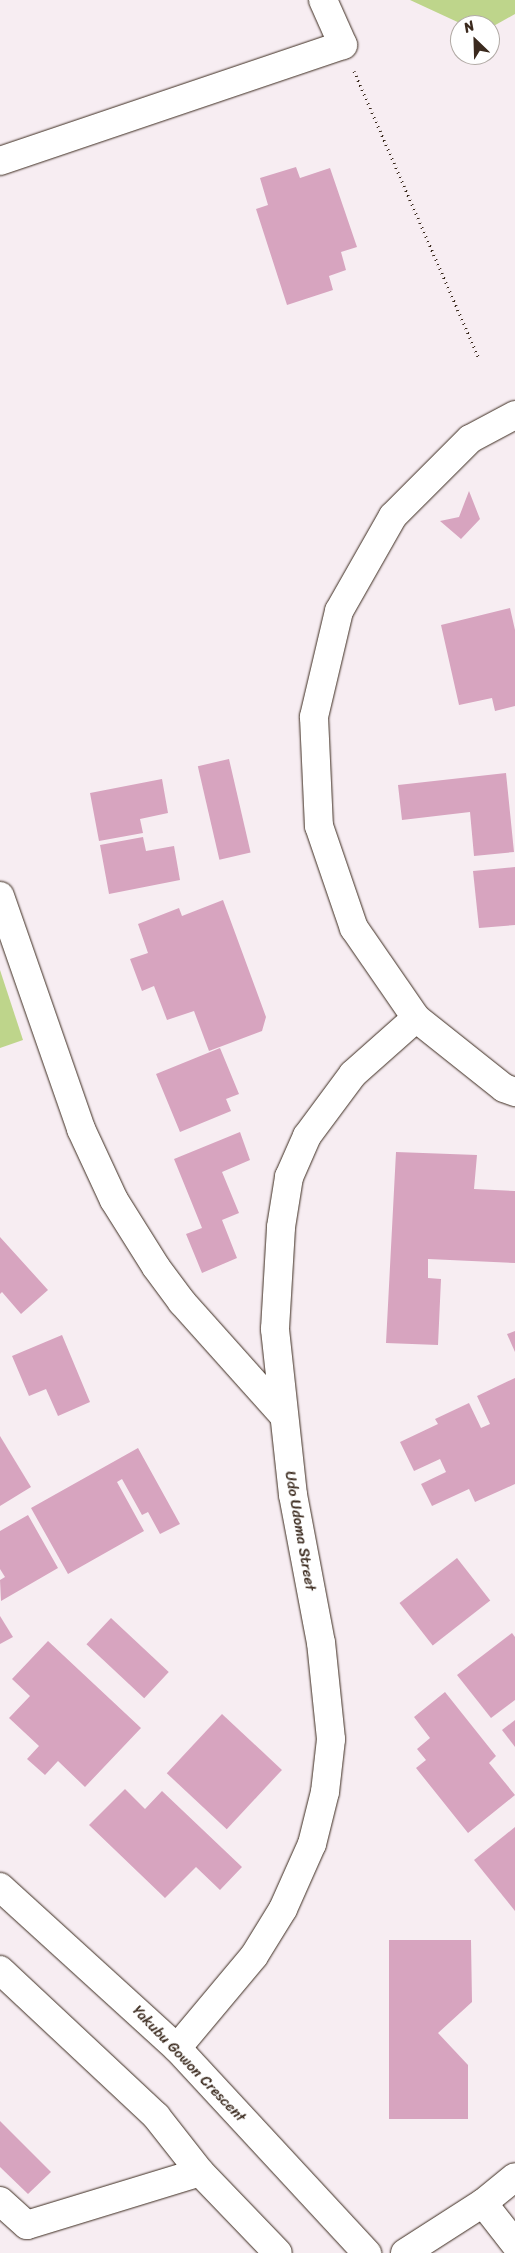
<!DOCTYPE html>
<html>
<head>
<meta charset="utf-8">
<style>
  body { margin:0 }
  #map { position:relative; width:515px; height:2253px; overflow:hidden; background:#f7edf2; font-family:Sriracha,sans-serif }
  div>[style] { position:absolute }
  [style*='--x'] { left:calc(var(--x)*1px); top:calc(var(--y)*1px); width:calc(var(--w)*1px); rotate:calc(var(--a)*1deg) }
  .green>* { inset:0; background:#bed58b }
  .building>* { inset:0; background:#d7a4bf; transform-origin:0 0 }
  .path>* { height:3px; margin-top:-1.5px; transform-origin:0; background:repeating-linear-gradient(90deg,#3b2a1e 0 1px,transparent 0 5px) }
  .roads { filter:drop-shadow(0 0 1px #3b2a1e) drop-shadow(0 0 1px #3b2a1e) }
  .minor>* { height:28px; margin:-14px; padding:0 14px; transform-origin:14px; border-radius:14px; background:#fff }
  .major>* { height:28px; margin:-14px; padding:0 14px; transform-origin:14px; border-radius:14px; background:#fff }
  span { translate:-50% -50%; white-space:nowrap; text-align:center; line-height:1.15; -webkit-text-stroke:4px #fff; paint-order:stroke }
  .street-label { font-size:15px; color:#3b2a1e }
  .north { position:absolute; left:450px; top:15px; width:50px; height:50px; box-sizing:border-box; background:#fff; border:1px solid #b1aaa5; border-radius:50%; rotate:336deg; font-size:14px; font-weight:700; line-height:20px; text-align:center; color:#3b2a1e }
  .north::after { content:''; display:block; margin:auto; width:18px; height:22px; background:#3b2a1e; clip-path:polygon(50% 0,100% 100%,50% 72%,0 100%) }
</style>
</head>
<body>
<div id="map">
  <div class="green">
    <div style="clip-path:polygon(410px 0,515px 0,515px 14px,490px 28px,490px 25px,464px 25px)"></div>
    <div style="clip-path:polygon(0 970px,23px 1040px,0 1048px)"></div>
  </div>
  <div class="building">
    <div style="clip-path:polygon(296px 167px,300px 178px,330px 168px,357px 247px,341px 252px,346px 270px,329px 276px,333px 290px,287px 305px,256px 209px,268px 205px,260px 178px)"></div>
    <div style="clip-path:polygon(469px 491px,480px 519px,461px 539px,440px 521px,459px 517px)"></div>
    <div style="clip-path:polygon(510px 608px,515px 630px,515px 706px,495px 711px,492px 698px,459px 705px,441px 625px)"></div>
    <div style="left:229px;top:759px;width:96px;height:32px;rotate:77deg"></div>
    <div style="clip-path:polygon(506px 773px,514px 852px,474px 856px,470px 812px,402px 820px,398px 785px)"></div>
    <div style="clip-path:polygon(162px 779px,168px 813px,140px 819px,143px 833px,99px 841px,90px 793px)"></div>
    <div style="clip-path:polygon(143px 837px,146px 851px,174px 846px,180px 880px,109px 894px,100px 845px)"></div>
    <div style="clip-path:polygon(515px 867px,515px 925px,479px 928px,473px 871px)"></div>
    <div style="clip-path:polygon(223px 900px,266px 1017px,262px 1031px,209px 1051px,194px 1011px,167px 1020px,154px 986px,142px 991px,130px 959px,148px 953px,138px 924px,179px 908px,182px 916px)"></div>
    <div style="clip-path:polygon(220px 1048px,239px 1094px,226px 1099px,231px 1111px,180px 1132px,156px 1074px)"></div>
    <div style="clip-path:polygon(240px 1132px,250px 1160px,222px 1172px,239px 1213px,222px 1220px,237px 1258px,202px 1273px,186px 1234px,202px 1228px,174px 1159px)"></div>
    <div style="clip-path:polygon(396px 1152px,477px 1155px,474px 1189px,515px 1191px,515px 1263px,428px 1259px,428px 1278px,441px 1279px,438px 1345px,386px 1343px)"></div>
    <div style="clip-path:polygon(0 1237px,48px 1290px,21px 1314px,2px 1292px,0 1294px)"></div>
    <div style="clip-path:polygon(515px 1331px,515px 1352px,507px 1334px)"></div>
    <div style="clip-path:polygon(62px 1335px,90px 1402px,58px 1416px,46px 1389px,29px 1396px,12px 1356px)"></div>
    <div style="clip-path:polygon(515px 1378px,515px 1484px,475px 1502px,469px 1489px,432px 1506px,421px 1484px,446px 1472px,440px 1459px,414px 1471px,400px 1442px,438px 1424px,435px 1419px,469px 1403px,481px 1428px,490px 1424px,477px 1396px)"></div>
    <div style="clip-path:polygon(0 1436px,31px 1487px,0 1506px)"></div>
    <div style="clip-path:polygon(138px 1448px,180px 1524px,160px 1534px,148px 1512px,142px 1515px,122px 1479px,117px 1482px,144px 1531px,68px 1574px,31px 1508px)"></div>
    <div style="clip-path:polygon(28px 1515px,58px 1568px,1px 1601px,0 1580px,5px 1577px,0 1569px,0 1531px)"></div>
    <div style="left:457px;top:1558px;width:54px;height:73px;rotate:52deg"></div>
    <div style="clip-path:polygon(0 1616px,13px 1637px,0 1644px)"></div>
    <div style="left:111px;top:1618px;width:79px;height:36px;rotate:43deg"></div>
    <div style="clip-path:polygon(512px 1633px,515px 1637px,515px 1700px,491px 1718px,457px 1675px)"></div>
    <div style="clip-path:polygon(48px 1641px,141px 1728px,85px 1787px,58px 1761px,45px 1775px,27px 1759px,39px 1746px,9px 1718px,30px 1696px,12px 1679px)"></div>
    <div style="clip-path:polygon(445px 1692px,496px 1756px,489px 1763px,515px 1795px,468px 1833px,416px 1768px,426px 1760px,417px 1749px,430px 1738px,414px 1717px)"></div>
    <div style="left:222px;top:1714px;width:82px;height:81px;rotate:43deg"></div>
    <div style="clip-path:polygon(515px 1720px,515px 1747px,502px 1730px)"></div>
    <div style="clip-path:polygon(125px 1789px,145px 1809px,162px 1791px,242px 1867px,220px 1890px,196px 1867px,165px 1898px,89px 1825px)"></div>
    <div style="clip-path:polygon(515px 1827px,515px 1911px,474px 1860px)"></div>
    <div style="clip-path:polygon(389px 1940px,471px 1940px,472px 2002px,438px 2033px,468px 2065px,468px 2119px,389px 2119px)"></div>
    <div style="clip-path:polygon(0 2121px,51px 2172px,28px 2194px,0 2167px)"></div>
  </div>
  <div class="path">
    <div style="--x:354;--y:71;--w:313;--a:66.5"></div>
  </div>
  <div class="roads">
    <div class="minor">
      <div style="--x:0;--y:161;--w:362;--a:-18.7"></div>
      <div style="--x:343;--y:45;--w:49;--a:-114"></div>
      <div style="--x:515;--y:415;--w:51;--a:151.9"></div>
      <div style="--x:470;--y:439;--w:109;--a:135"></div>
      <div style="--x:393;--y:516;--w:109;--a:119.6"></div>
      <div style="--x:339;--y:611;--w:109;--a:103.3"></div>
      <div style="--x:314;--y:717;--w:109;--a:87.4"></div>
      <div style="--x:319;--y:826;--w:108;--a:71.1"></div>
      <div style="--x:354;--y:928;--w:109;--a:55.4"></div>
      <div style="--x:416;--y:1018;--w:112;--a:38.5"></div>
      <div style="--x:504;--y:1088;--w:12;--a:20"></div>
      <div style="--x:0;--y:896;--w:247;--a:70.8"></div>
      <div style="--x:81;--y:1129;--w:78;--a:65.1"></div>
      <div style="--x:114;--y:1200;--w:79;--a:57.9"></div>
      <div style="--x:156;--y:1267;--w:44;--a:53.4"></div>
      <div style="--x:182;--y:1302;--w:150;--a:48.2"></div>
      <div style="--x:177;--y:2048;--w:120;--a:-50.1"></div>
      <div style="--x:254;--y:1956;--w:55;--a:-58.3"></div>
      <div style="--x:283;--y:1909;--w:71;--a:-66"></div>
      <div style="--x:312;--y:1844;--w:54;--a:-76"></div>
      <div style="--x:325;--y:1792;--w:53;--a:-83.5"></div>
      <div style="--x:331;--y:1739;--w:97;--a:-95.9"></div>
      <div style="--x:321;--y:1643;--w:151;--a:-100.7"></div>
      <div style="--x:293;--y:1495;--w:167;--a:-96.2"></div>
      <div style="--x:275;--y:1329;--w:102;--a:-86.6"></div>
      <div style="--x:281;--y:1227;--w:51;--a:-80.9"></div>
      <div style="--x:289;--y:1177;--w:45;--a:-66.3"></div>
      <div style="--x:307;--y:1136;--w:77;--a:-53.4"></div>
      <div style="--x:353;--y:1074;--w:84;--a:-41.6"></div>
      <div style="--x:0;--y:2201;--w:36;--a:42"></div>
      <div style="--x:27;--y:2225;--w:181;--a:-17"></div>
      <div style="--x:483;--y:2203;--w:52;--a:52"></div>
      <div style="--x:405;--y:2253;--w:93;--a:-32.7"></div>
      <div style="--x:483;--y:2203;--w:41;--a:-39.1"></div>
    </div>
    <div class="major">
      <div style="--x:0;--y:1887;--w:239;--a:42.3"></div>
      <div style="--x:177;--y:2048;--w:280;--a:47.2"></div>
      <div style="--x:0;--y:1970;--w:214;--a:43.1"></div>
      <div style="--x:156;--y:2116;--w:71;--a:51.8"></div>
      <div style="--x:200;--y:2172;--w:112;--a:46.1"></div>
    </div>
  </div>
  <div class="street-label">
    <span style="left:300px;top:1531px;rotate:80deg">Udo Udoma Street</span>
    <span style="left:189px;top:2064px;rotate:46deg">Yakubu Gowon Crescent</span>
  </div>
  <div class="north">N</div>
</div>
</body>
</html>
